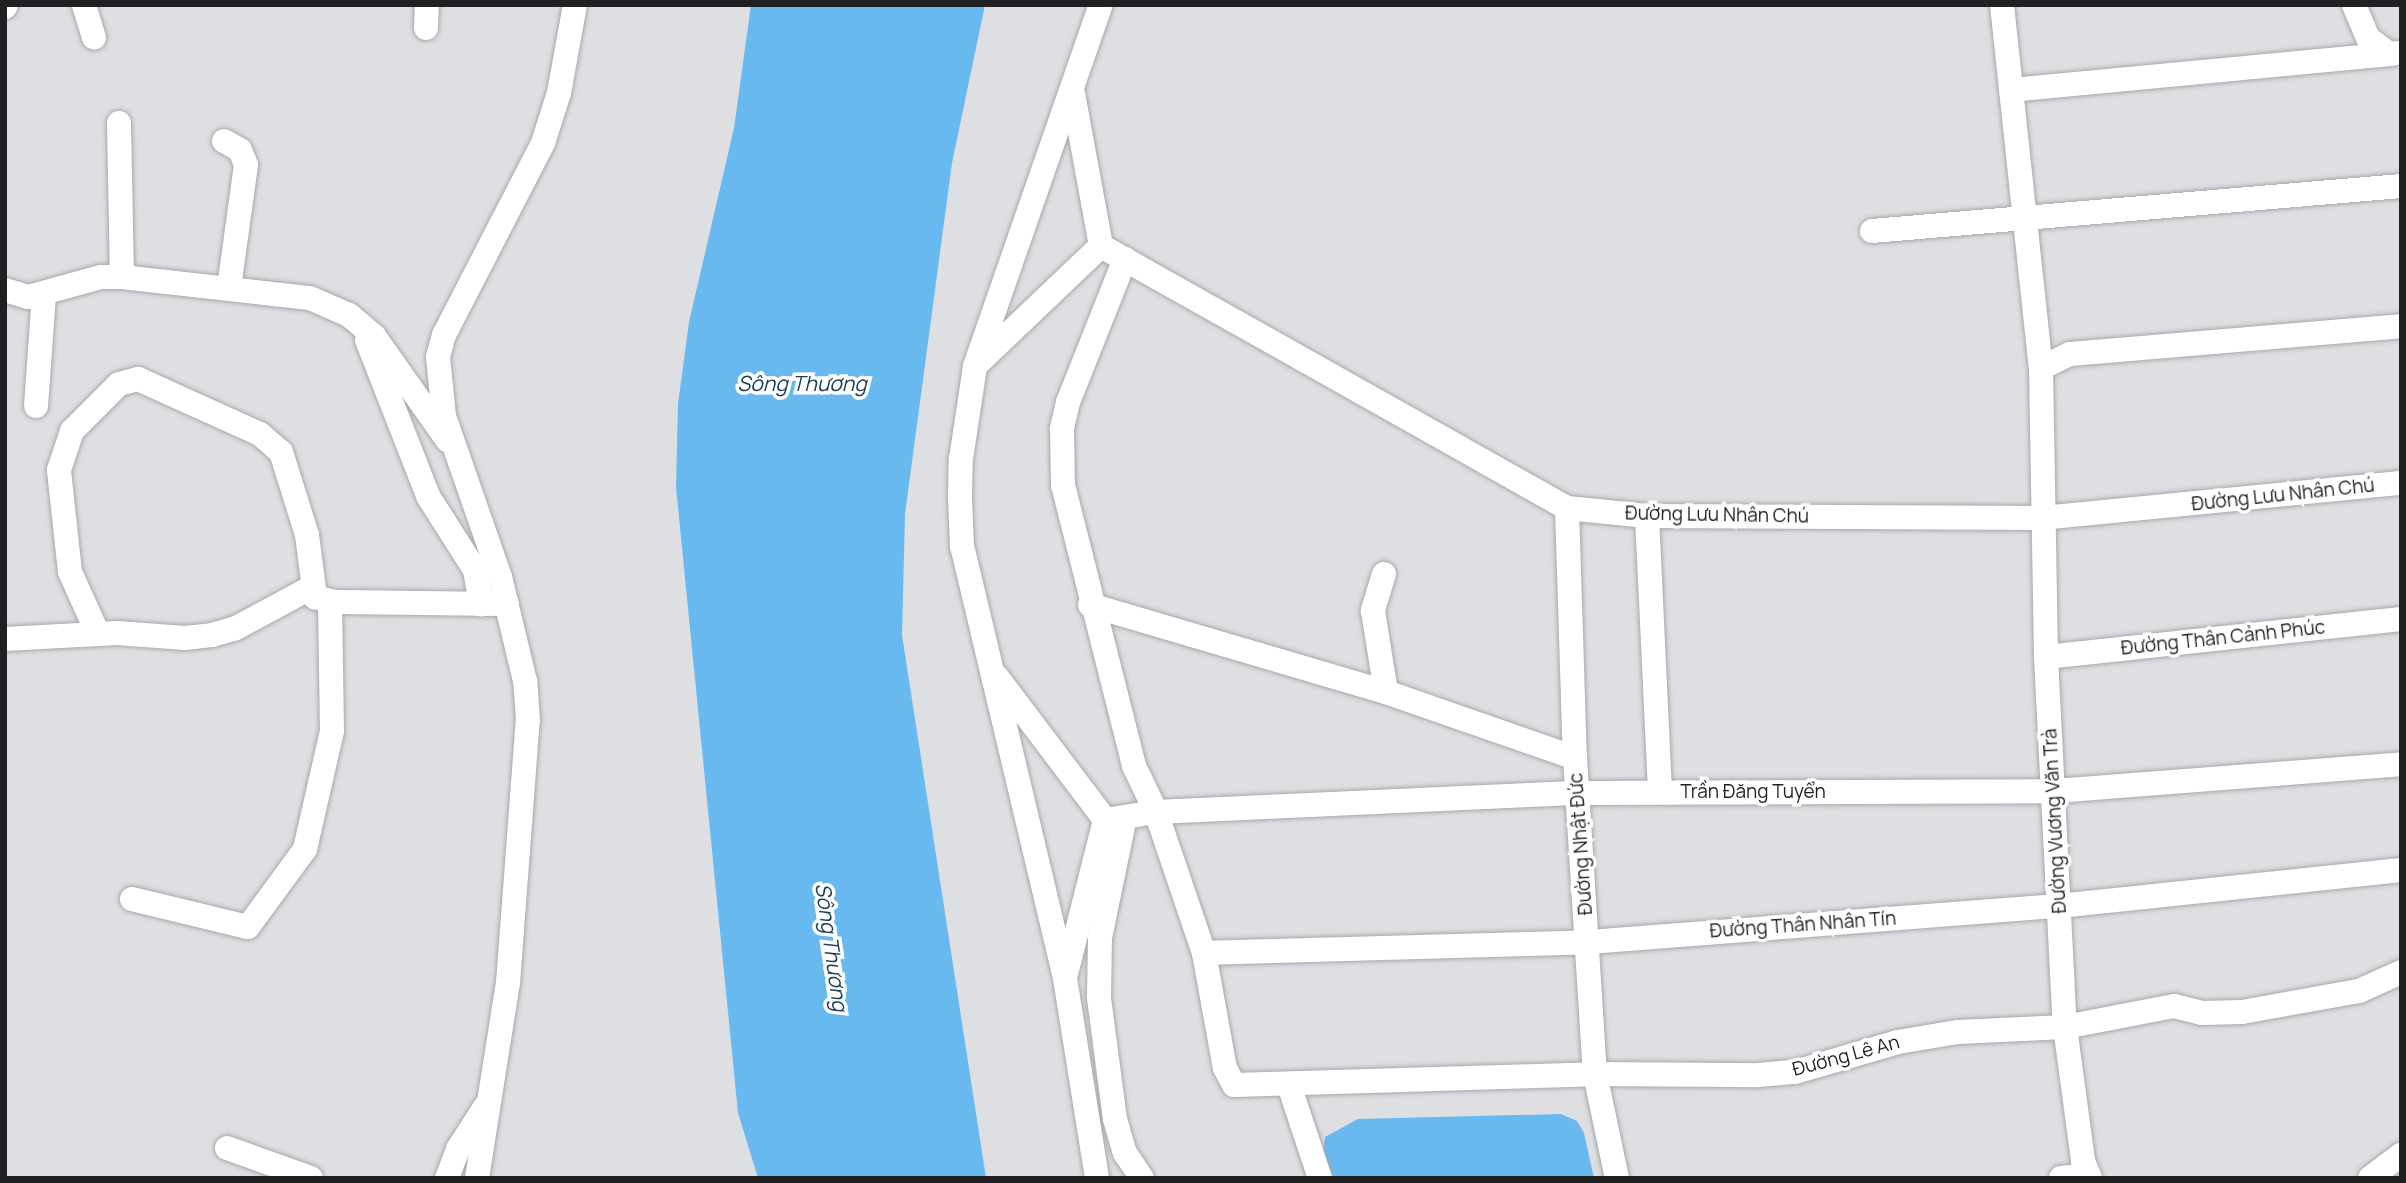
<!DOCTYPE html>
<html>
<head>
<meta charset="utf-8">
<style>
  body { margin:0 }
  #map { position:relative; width:2406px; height:1183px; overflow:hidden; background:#dedfe2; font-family:Manrope,sans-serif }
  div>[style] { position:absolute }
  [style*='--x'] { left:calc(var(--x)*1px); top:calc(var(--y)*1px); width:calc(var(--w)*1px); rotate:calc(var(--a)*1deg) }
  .water>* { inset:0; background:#67b9f0 }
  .roads { filter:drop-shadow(0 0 2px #a7a9ab) drop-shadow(0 0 2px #a7a9ab) }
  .minor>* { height:24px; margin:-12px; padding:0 12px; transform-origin:12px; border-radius:12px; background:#fff }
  span { translate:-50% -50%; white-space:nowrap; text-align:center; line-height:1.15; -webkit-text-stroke:7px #fff; paint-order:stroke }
  .street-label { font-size:19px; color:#1f2021 }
  .water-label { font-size:21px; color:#1d4058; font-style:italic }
  .frame { position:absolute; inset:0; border:7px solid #1f2021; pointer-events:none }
</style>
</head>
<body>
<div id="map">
  <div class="water">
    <div style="clip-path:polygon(751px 5px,985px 5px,952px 163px,905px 514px,902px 635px,986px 1178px,758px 1178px,738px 1113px,676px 487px,678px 404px,689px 322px,734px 128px)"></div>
    <div style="clip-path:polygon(1561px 1114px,1577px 1121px,1584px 1133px,1594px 1178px,1331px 1178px,1323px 1152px,1325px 1137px,1358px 1119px)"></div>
  </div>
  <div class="roads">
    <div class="minor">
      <div style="--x:84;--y:5;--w:34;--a:73"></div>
      <div style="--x:2002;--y:5;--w:365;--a:83.9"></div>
      <div style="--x:2041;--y:368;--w:289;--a:89"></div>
      <div style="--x:2046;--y:657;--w:370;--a:87.1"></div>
      <div style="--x:2065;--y:1027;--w:135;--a:82.3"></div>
      <div style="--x:2083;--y:1161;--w:18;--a:68"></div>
      <div style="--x:2354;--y:5;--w:36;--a:67"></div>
      <div style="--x:2368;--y:38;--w:26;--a:37"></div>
      <div style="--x:2389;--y:54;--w:7;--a:-8"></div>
      <div style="--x:5;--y:7;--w:2;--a:-63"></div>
      <div style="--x:426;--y:28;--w:23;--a:-88"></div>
      <div style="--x:2011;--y:90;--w:380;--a:-5.4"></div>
      <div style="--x:119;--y:123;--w:154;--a:88.9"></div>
      <div style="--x:224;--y:141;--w:18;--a:29"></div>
      <div style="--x:240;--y:150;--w:16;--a:68"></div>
      <div style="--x:246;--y:165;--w:123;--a:97.9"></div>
      <div style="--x:1872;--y:231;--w:531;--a:-4.86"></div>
      <div style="--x:1101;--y:246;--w:535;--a:29.35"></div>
      <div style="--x:1567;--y:508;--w:80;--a:5.7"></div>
      <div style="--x:1647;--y:516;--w:395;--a:0.3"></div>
      <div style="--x:2042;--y:518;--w:361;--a:-5.6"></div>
      <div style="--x:1125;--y:259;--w:154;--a:111.7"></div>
      <div style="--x:1068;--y:402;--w:28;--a:103"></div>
      <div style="--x:1062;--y:429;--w:56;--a:89"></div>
      <div style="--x:1063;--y:485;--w:290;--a:75.8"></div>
      <div style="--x:1134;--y:766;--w:51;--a:64.4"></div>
      <div style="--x:1156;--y:812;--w:149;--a:71.2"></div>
      <div style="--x:1204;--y:953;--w:117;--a:79.7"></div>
      <div style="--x:1225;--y:1068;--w:19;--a:62"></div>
      <div style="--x:1234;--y:1085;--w:361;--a:-1.7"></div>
      <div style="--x:1595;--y:1074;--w:163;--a:0.4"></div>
      <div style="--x:1758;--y:1075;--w:37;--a:-5"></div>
      <div style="--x:1795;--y:1072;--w:107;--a:-16.2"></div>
      <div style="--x:1898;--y:1042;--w:61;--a:-9.5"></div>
      <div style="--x:1958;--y:1032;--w:107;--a:-2.7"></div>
      <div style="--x:2065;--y:1027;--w:111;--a:-10.9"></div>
      <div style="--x:2174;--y:1006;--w:29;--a:14"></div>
      <div style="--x:2202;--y:1013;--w:40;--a:-1.4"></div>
      <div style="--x:2242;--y:1012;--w:119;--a:-10.2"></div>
      <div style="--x:2359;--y:991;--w:46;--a:-24.3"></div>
      <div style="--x:5;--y:290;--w:24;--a:17"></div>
      <div style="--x:28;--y:297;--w:76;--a:-15.3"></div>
      <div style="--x:101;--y:277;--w:21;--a:0"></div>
      <div style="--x:122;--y:277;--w:189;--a:6.4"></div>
      <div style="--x:310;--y:298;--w:43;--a:23.6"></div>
      <div style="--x:349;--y:315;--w:33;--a:40"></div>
      <div style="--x:374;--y:336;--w:128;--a:54.8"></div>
      <div style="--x:367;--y:340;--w:168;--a:68.6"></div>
      <div style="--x:428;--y:496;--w:88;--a:57.6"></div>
      <div style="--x:475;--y:570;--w:35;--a:80"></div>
      <div style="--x:978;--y:363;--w:170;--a:-43.6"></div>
      <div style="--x:1101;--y:246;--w:155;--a:-100.4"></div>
      <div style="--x:2041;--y:368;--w:32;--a:-26"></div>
      <div style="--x:2070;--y:354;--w:332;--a:-4.8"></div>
      <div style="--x:36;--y:406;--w:112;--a:-85.9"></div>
      <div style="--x:1567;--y:508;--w:250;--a:88.2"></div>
      <div style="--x:1575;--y:758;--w:317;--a:86.4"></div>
      <div style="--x:1595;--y:1074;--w:106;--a:78.1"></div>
      <div style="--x:1647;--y:516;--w:276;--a:87.3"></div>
      <div style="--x:1384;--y:574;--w:39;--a:107"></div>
      <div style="--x:1373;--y:611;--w:82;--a:80.9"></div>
      <div style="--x:1090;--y:605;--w:309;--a:16.4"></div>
      <div style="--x:1386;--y:692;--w:200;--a:19.2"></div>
      <div style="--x:98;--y:634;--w:68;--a:-114.3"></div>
      <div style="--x:70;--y:572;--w:103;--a:-96.2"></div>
      <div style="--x:59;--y:470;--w:41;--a:-71.6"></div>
      <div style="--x:72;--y:431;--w:66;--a:-45"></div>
      <div style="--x:119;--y:384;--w:20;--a:-15"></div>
      <div style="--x:138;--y:379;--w:134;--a:24.3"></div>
      <div style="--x:260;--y:434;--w:28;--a:41"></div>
      <div style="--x:281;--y:452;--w:87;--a:72.6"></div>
      <div style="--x:307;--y:535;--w:63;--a:82.6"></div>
      <div style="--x:315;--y:597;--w:21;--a:14"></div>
      <div style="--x:335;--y:602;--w:172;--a:0.7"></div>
      <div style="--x:5;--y:639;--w:112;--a:-3.1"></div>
      <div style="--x:117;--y:633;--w:68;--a:4.2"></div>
      <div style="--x:185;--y:638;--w:27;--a:-6"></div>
      <div style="--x:212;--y:635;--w:25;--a:-16"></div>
      <div style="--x:236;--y:628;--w:86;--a:-28.3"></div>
      <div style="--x:2046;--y:657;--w:357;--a:-6.1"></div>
      <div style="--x:997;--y:677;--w:179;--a:52.9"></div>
      <div style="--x:1105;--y:820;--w:159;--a:104.2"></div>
      <div style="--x:1125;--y:817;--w:124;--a:101.7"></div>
      <div style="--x:1100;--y:938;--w:60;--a:91"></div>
      <div style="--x:1099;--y:998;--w:122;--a:82.5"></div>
      <div style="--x:1115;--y:1119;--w:35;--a:74"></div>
      <div style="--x:1125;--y:1153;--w:30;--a:56"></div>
      <div style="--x:1105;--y:820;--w:52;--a:-8.9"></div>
      <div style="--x:1156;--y:812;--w:423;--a:-2.6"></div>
      <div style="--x:1579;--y:793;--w:475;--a:-0.2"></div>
      <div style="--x:2054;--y:791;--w:348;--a:-4.4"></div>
      <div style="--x:132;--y:899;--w:119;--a:13.6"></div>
      <div style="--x:248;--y:927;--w:97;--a:-53.8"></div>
      <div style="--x:305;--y:849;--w:121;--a:-77.1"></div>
      <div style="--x:332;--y:731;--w:130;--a:-90.9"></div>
      <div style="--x:1204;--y:953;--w:384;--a:-1.6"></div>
      <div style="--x:1588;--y:942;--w:472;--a:-4.4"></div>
      <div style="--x:2059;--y:906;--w:344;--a:-6"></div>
      <div style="--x:1289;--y:1085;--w:98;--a:71.6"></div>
      <div style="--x:227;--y:1148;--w:89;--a:19.7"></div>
      <div style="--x:447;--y:1178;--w:31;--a:-69"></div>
      <div style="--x:458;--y:1149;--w:50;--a:-57.3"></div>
      <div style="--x:477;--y:1178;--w:197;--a:-81"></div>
      <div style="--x:508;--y:983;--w:264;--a:-85.7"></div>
      <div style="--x:528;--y:720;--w:39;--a:-94"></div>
      <div style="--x:525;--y:681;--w:107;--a:-103.5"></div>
      <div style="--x:500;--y:577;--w:170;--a:-109.2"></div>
      <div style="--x:444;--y:416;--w:59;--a:-95.8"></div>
      <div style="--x:438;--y:357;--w:23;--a:-75"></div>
      <div style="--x:444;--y:335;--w:216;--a:-62.7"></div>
      <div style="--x:543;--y:143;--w:52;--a:-72.3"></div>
      <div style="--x:559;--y:93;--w:89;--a:-79.7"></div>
      <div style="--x:1097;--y:1178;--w:203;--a:-99.1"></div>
      <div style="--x:1065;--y:978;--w:443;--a:-103.4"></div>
      <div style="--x:962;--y:547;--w:49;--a:-92.3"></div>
      <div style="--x:960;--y:498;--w:39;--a:-89"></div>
      <div style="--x:961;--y:459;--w:94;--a:-81.4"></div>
      <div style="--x:975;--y:366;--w:382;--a:-70.8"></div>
      <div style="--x:2061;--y:1178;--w:28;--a:-6"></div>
      <div style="--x:2370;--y:1178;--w:39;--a:-37"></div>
    </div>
  </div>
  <div class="street-label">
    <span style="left:2283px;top:495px;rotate:-6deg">Đường Lưu Nhân Chú</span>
    <span style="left:1717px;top:515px;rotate:1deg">Đường Lưu Nhân Chú</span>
    <span style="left:2223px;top:638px;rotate:-6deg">Đường Thân Cảnh Phúc</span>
    <span style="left:1753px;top:792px">Trần Đăng Tuyển</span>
    <span style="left:2055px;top:821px;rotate:-93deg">Đường Vương Văn Trà</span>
    <span style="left:1581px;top:844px;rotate:-94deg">Đường Nhật Đức</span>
    <span style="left:1803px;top:925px;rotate:-4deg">Đường Thân Nhân Tín</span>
    <span style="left:1846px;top:1056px;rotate:-15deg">Đường Lê An</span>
  </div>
  <div class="water-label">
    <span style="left:802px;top:383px">Sông Thương</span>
    <span style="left:832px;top:947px;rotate:82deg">Sông Thương</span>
  </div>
  <div class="frame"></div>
</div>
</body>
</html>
